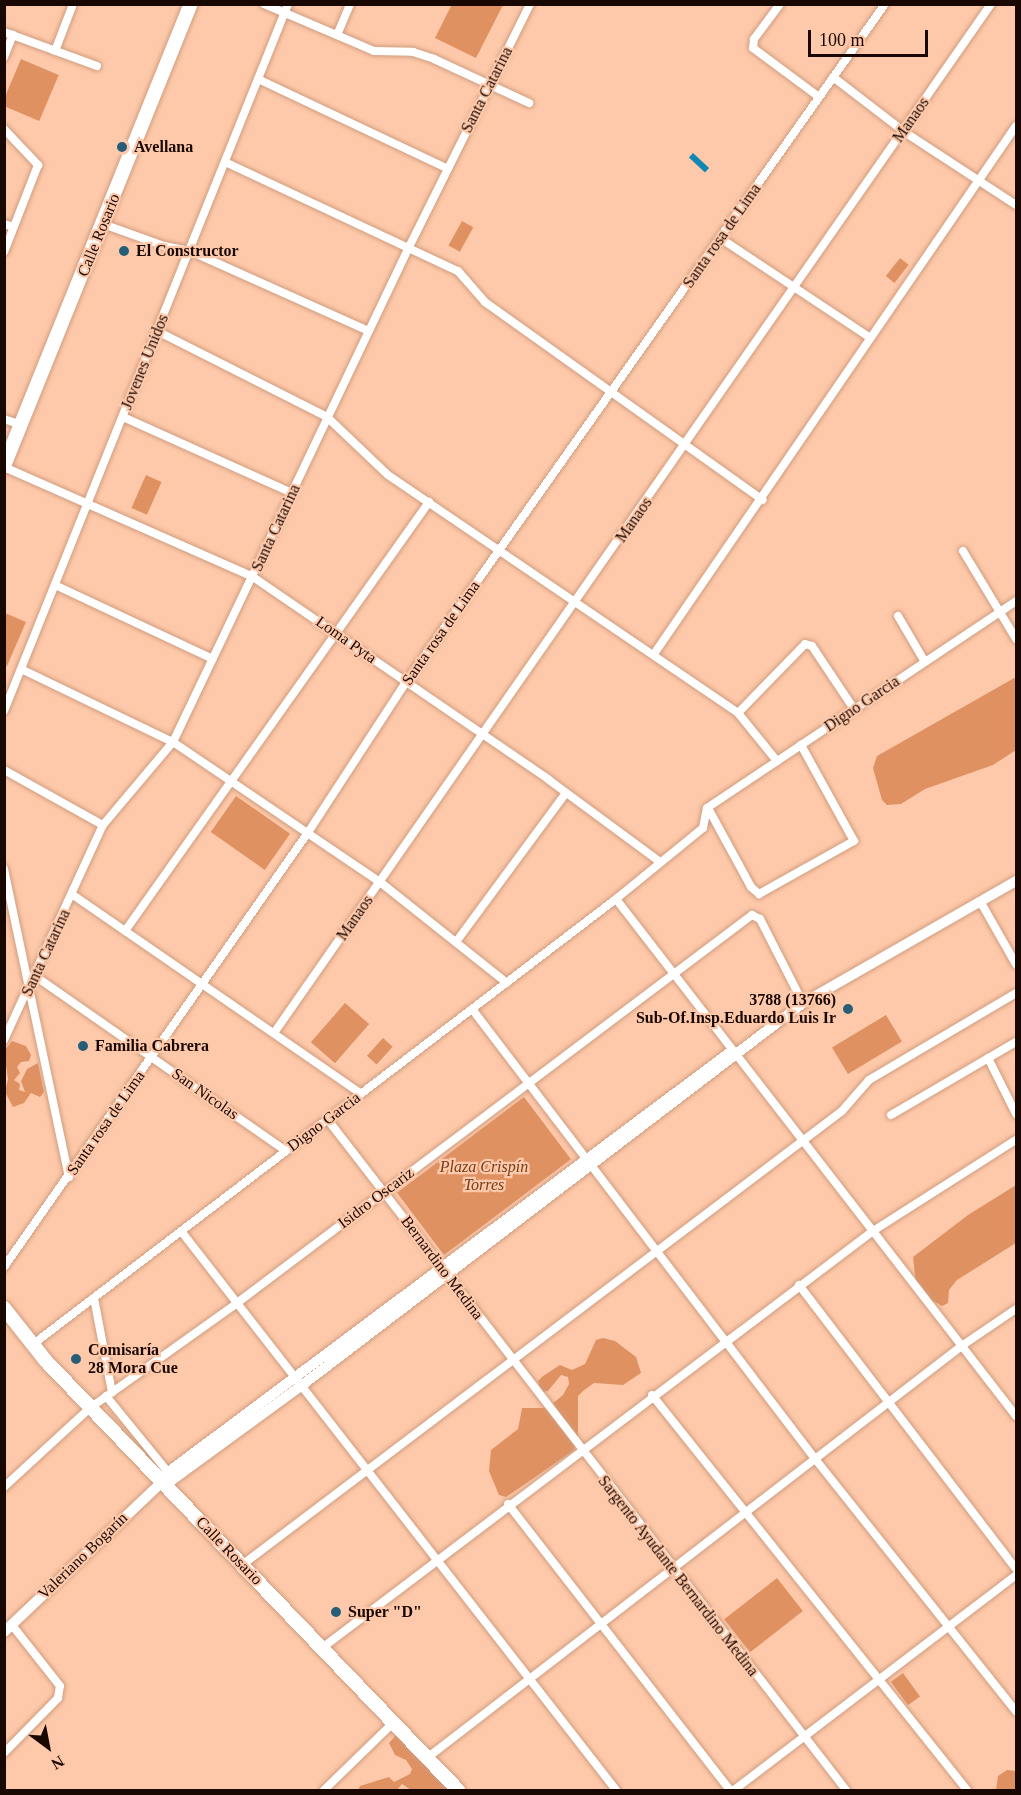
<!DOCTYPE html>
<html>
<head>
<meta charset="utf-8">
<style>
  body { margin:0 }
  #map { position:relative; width:1021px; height:1795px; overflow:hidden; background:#fec9aa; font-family:Georgia,serif }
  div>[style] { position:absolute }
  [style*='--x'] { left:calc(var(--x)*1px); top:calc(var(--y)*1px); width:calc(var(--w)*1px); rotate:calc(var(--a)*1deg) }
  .green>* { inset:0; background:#df9162; transform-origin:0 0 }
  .water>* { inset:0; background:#0f87b4; transform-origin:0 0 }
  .roads { filter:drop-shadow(0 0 2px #d09d7f) drop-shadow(0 0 2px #d09d7f) }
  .minor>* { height:8px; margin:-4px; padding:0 4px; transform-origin:4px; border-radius:4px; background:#fff }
  .tertiary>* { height:10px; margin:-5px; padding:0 5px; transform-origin:5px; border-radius:5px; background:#fff }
  .primary>* { height:14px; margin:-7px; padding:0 7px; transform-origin:7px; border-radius:7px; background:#fff }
  .dots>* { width:16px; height:16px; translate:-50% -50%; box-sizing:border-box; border:3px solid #fec9aa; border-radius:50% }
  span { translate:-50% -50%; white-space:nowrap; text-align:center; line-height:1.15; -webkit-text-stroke:4.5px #fec9aa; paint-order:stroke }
  .street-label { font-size:16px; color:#190701 }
  .poi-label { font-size:16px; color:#190701; font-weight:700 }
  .left { translate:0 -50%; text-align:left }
  .right { translate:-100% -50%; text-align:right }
  .park-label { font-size:16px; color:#733e1c; font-style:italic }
  .frame { position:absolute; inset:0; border:6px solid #190701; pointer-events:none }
  .north { position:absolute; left:18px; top:1717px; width:60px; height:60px; -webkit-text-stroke:4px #fec9aa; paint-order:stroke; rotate:148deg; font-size:16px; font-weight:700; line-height:24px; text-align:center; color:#190701 }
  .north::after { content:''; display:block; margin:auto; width:21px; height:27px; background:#190701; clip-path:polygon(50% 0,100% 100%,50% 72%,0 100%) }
  .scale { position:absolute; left:808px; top:30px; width:120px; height:27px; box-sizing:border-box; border:3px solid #190701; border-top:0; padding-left:8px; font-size:18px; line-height:21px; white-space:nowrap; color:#190701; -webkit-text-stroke:4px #fec9aa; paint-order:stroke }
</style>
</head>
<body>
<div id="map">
  <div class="green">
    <div style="clip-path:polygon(452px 4px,503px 5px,476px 58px,435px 38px)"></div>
    <div style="left:21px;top:59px;width:41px;height:50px;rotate:23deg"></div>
    <div style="left:462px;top:221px;width:13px;height:28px;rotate:29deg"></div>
    <div style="left:900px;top:258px;width:11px;height:23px;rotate:38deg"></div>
    <div style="left:146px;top:475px;width:17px;height:36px;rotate:24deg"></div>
    <div style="clip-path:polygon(5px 613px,26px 622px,7px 666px,4px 665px)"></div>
    <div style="clip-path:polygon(1016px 677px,1016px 750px,993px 765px,925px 789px,901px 804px,887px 805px,882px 800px,873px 768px,877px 756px)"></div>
    <div style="left:236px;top:796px;width:66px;height:44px;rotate:35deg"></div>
    <div style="left:345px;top:1003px;width:32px;height:52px;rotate:41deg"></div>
    <div style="left:886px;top:1015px;width:31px;height:63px;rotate:59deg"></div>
    <div style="left:383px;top:1038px;width:13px;height:24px;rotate:42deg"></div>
    <div style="clip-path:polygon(12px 1041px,26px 1046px,31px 1055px,29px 1061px,21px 1062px,17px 1067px,20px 1073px,14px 1080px,20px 1084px,19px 1090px,25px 1092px,21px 1081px,27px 1069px,38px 1063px,44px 1092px,40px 1097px,31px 1093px,24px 1103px,13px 1107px,5px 1092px,8px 1079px,4px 1051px)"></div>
    <div style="left:524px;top:1097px;width:78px;height:159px;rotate:53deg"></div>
    <div style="clip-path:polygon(1016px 1185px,1016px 1243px,957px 1280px,949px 1290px,948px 1303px,942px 1306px,924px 1296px,916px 1284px,913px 1257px,968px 1215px)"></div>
    <div style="clip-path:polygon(603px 1338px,615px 1341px,636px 1357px,641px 1373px,623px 1385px,594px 1383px,583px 1391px,578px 1396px,578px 1440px,573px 1451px,506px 1497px,499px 1495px,489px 1471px,491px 1450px,518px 1429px,522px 1408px,547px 1408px,563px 1395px,569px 1384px,568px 1377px,561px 1375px,548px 1391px,541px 1392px,538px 1381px,543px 1376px,560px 1365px,572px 1370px,585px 1364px,596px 1340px)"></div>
    <div style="left:777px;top:1578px;width:42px;height:67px;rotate:52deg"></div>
    <div style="left:903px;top:1673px;width:29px;height:15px;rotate:54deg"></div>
    <div style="clip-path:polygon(398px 1733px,452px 1790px,411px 1790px,402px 1784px,397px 1790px,358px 1790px,360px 1786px,389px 1777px,394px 1782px,410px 1774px,412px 1769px,406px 1760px,395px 1755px,389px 1743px)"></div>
    <div style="clip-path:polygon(1007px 1770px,1016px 1771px,1016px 1789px,996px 1790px,998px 1776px)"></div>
  </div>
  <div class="water">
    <div style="left:693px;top:153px;width:22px;height:6px;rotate:43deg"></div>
  </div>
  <div class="roads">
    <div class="minor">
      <div style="--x:264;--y:4;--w:120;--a:23.1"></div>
      <div style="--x:374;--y:51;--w:39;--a:1"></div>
      <div style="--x:413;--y:52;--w:22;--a:18"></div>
      <div style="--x:434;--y:59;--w:105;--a:24.9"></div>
      <div style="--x:780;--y:4;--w:44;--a:126.6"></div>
      <div style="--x:754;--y:39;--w:9;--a:96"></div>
      <div style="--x:753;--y:48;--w:82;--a:36.6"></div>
      <div style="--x:4;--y:32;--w:99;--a:20.1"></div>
      <div style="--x:337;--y:35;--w:34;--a:-67"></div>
      <div style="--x:55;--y:51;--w:50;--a:-69"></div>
      <div style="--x:4;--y:57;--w:24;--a:-68"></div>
      <div style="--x:833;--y:77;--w:88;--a:37.6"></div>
      <div style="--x:903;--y:131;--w:135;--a:33.2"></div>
      <div style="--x:258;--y:79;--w:210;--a:25.3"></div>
      <div style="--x:4;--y:129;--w:50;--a:46.6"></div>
      <div style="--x:38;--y:165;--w:93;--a:111.3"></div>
      <div style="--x:225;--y:162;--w:257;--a:25.1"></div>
      <div style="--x:458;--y:271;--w:41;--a:48.9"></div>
      <div style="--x:485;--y:302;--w:341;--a:35.5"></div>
      <div style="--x:4;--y:224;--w:10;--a:17"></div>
      <div style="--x:103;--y:224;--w:65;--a:19.8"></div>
      <div style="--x:164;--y:246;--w:26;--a:11"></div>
      <div style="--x:190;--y:251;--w:196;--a:24.1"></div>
      <div style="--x:720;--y:238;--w:179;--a:33.6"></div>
      <div style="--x:157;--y:331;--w:191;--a:26.8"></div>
      <div style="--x:327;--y:417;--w:84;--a:43.6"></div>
      <div style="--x:388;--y:475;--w:423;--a:34.2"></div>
      <div style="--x:738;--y:713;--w:62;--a:50.9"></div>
      <div style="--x:123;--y:417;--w:185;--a:24.2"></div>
      <div style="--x:4;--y:419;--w:18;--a:19"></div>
      <div style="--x:4;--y:467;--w:272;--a:23.8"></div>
      <div style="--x:253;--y:577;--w:359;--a:34.4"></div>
      <div style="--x:549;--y:780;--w:137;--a:36.4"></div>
      <div style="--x:963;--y:551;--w:103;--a:58.9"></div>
      <div style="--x:55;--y:585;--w:174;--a:25.1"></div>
      <div style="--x:898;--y:616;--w:53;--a:59.6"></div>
      <div style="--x:654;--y:654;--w:640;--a:-55.57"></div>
      <div style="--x:21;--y:669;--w:169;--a:25.7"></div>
      <div style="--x:173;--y:742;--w:250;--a:34.1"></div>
      <div style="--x:380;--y:882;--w:162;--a:38.5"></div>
      <div style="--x:4;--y:711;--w:762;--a:-68.11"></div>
      <div style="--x:738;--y:713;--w:96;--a:-45.8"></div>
      <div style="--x:805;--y:644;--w:7;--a:16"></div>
      <div style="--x:812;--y:646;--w:76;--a:56.3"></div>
      <div style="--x:4;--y:770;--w:113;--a:29.1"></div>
      <div style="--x:707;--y:808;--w:372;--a:-33.8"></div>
      <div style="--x:708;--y:808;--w:90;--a:61.4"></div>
      <div style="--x:751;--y:887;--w:11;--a:41"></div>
      <div style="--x:759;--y:894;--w:109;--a:-29.2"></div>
      <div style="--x:854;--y:841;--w:110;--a:-118.9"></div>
      <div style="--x:4;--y:869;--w:315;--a:78.1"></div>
      <div style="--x:73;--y:895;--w:350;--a:34.6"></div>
      <div style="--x:616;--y:899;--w:654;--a:52.27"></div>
      <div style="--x:980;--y:901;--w:73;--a:60.3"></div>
      <div style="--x:125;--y:931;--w:526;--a:-54.68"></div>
      <div style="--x:456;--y:942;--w:185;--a:-53.6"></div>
      <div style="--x:35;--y:976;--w:306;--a:34.9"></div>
      <div style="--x:472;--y:1009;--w:567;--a:52.67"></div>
      <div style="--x:816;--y:1460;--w:321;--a:51.5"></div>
      <div style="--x:274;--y:1033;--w:1254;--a:-55.13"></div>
      <div style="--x:4;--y:1040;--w:237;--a:-65.3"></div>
      <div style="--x:103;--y:825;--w:109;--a:-49.9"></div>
      <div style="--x:173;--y:742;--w:546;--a:-64.51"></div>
      <div style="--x:408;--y:249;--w:274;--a:-63.5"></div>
      <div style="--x:988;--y:1058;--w:63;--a:63.4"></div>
      <div style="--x:891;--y:1115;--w:145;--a:-30.3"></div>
      <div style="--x:328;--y:1120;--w:847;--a:52.29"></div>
      <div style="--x:181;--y:1231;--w:708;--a:52.11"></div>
      <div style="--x:4;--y:1267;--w:528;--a:-55.02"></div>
      <div style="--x:307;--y:834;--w:181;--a:-56.9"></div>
      <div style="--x:406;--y:682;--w:830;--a:-54.76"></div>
      <div style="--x:799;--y:1285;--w:357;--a:52.6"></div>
      <div style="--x:94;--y:1298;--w:96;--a:79.2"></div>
      <div style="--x:32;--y:1345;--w:735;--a:-37.37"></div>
      <div style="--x:616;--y:899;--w:112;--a:-39.2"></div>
      <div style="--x:703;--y:828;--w:20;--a:-79"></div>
      <div style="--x:652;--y:1395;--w:505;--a:51.43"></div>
      <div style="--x:106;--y:1396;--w:98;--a:50.8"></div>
      <div style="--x:4;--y:1487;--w:117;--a:-42.6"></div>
      <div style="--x:90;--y:1408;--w:181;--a:-35.5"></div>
      <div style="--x:237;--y:1303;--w:645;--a:-36.99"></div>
      <div style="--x:752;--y:915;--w:9;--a:27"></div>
      <div style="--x:760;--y:919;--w:94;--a:62.9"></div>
      <div style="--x:508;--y:1504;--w:362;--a:52.2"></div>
      <div style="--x:242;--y:1565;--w:752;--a:-37.11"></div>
      <div style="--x:842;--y:1111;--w:41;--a:-48.9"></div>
      <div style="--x:869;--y:1080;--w:171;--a:-30.6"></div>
      <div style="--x:322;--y:1648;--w:691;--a:-37.12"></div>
      <div style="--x:873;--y:1231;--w:169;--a:-32.5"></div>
      <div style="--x:4;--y:1753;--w:77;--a:-45.5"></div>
      <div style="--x:58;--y:1698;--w:12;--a:-81"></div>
      <div style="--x:60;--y:1686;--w:78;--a:-128.2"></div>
      <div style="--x:427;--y:1758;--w:677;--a:-37.62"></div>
      <div style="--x:963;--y:1345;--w:64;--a:-34.2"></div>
      <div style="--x:324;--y:1790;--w:96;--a:-44.2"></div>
      <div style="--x:734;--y:1790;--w:355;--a:-37.3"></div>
    </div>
    <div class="tertiary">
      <div style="--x:162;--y:1482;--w:10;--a:-11"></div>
      <div style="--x:172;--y:1480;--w:160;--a:-36.1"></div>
      <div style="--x:301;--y:1386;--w:631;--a:-37.34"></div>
      <div style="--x:803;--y:1003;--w:245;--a:-29.8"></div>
      <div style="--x:4;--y:1632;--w:218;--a:-43.5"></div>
      <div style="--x:162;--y:1482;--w:10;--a:-61"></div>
      <div style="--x:167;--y:1473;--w:702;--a:-36.77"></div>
    </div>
    <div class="primary">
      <div style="--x:4;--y:466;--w:498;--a:-68"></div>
      <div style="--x:4;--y:1308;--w:68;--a:51.6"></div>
      <div style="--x:46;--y:1361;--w:595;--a:46.16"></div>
    </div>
  </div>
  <div class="dots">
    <div style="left:122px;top:147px;background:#265e78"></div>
    <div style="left:124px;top:251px;background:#265e78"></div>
    <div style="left:848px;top:1009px;background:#265e78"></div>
    <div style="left:83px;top:1046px;background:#265e78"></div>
    <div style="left:76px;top:1359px;background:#265e78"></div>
    <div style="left:336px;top:1612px;background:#265e78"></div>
  </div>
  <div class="street-label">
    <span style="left:487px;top:90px;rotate:-63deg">Santa Catarina</span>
    <span style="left:911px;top:120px;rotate:-55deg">Manaos</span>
    <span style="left:99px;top:235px;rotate:-68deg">Calle Rosario</span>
    <span style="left:722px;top:236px;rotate:-55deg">Santa rosa de Lima</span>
    <span style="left:145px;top:362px;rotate:-68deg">Jovenes Unidos</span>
    <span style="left:634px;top:520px;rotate:-55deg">Manaos</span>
    <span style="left:276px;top:528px;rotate:-65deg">Santa Catarina</span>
    <span style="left:441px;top:633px;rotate:-55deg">Santa rosa de Lima</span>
    <span style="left:346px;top:640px;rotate:35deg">Loma Pyta</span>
    <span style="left:862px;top:704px;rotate:-34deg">Digno Garcia</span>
    <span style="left:355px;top:918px;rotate:-55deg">Manaos</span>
    <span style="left:46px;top:953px;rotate:-65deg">Santa Catarina</span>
    <span style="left:205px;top:1094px;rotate:35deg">San Nicolas</span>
    <span style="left:324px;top:1122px;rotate:-37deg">Digno Garcia</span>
    <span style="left:106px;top:1123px;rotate:-55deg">Santa rosa de Lima</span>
    <span style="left:376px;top:1198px;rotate:-37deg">Isidro Oscariz</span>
    <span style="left:442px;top:1268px;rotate:53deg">Bernardino Medina</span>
    <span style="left:229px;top:1551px;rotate:46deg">Calle Rosario</span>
    <span style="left:83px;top:1556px;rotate:-44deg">Valeriano Bogarín</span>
    <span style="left:678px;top:1576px;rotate:52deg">Sargento Ayudante Bernardino Medina</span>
  </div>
  <div class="poi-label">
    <span class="left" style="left:134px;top:147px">Avellana</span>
    <span class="left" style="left:136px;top:251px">El Constructor</span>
    <span class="right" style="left:836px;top:1009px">3788 (13766)<br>Sub-Of.Insp.Eduardo Luis Ir</span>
    <span class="left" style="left:95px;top:1046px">Familia Cabrera</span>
    <span class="left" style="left:88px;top:1359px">Comisaría<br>28 Mora Cue</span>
    <span class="left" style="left:348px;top:1612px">Super "D"</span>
  </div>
  <div class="park-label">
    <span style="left:484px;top:1176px">Plaza Crispín<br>Torres</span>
  </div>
  <div class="frame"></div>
  <div class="north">N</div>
  <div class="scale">100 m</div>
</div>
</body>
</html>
